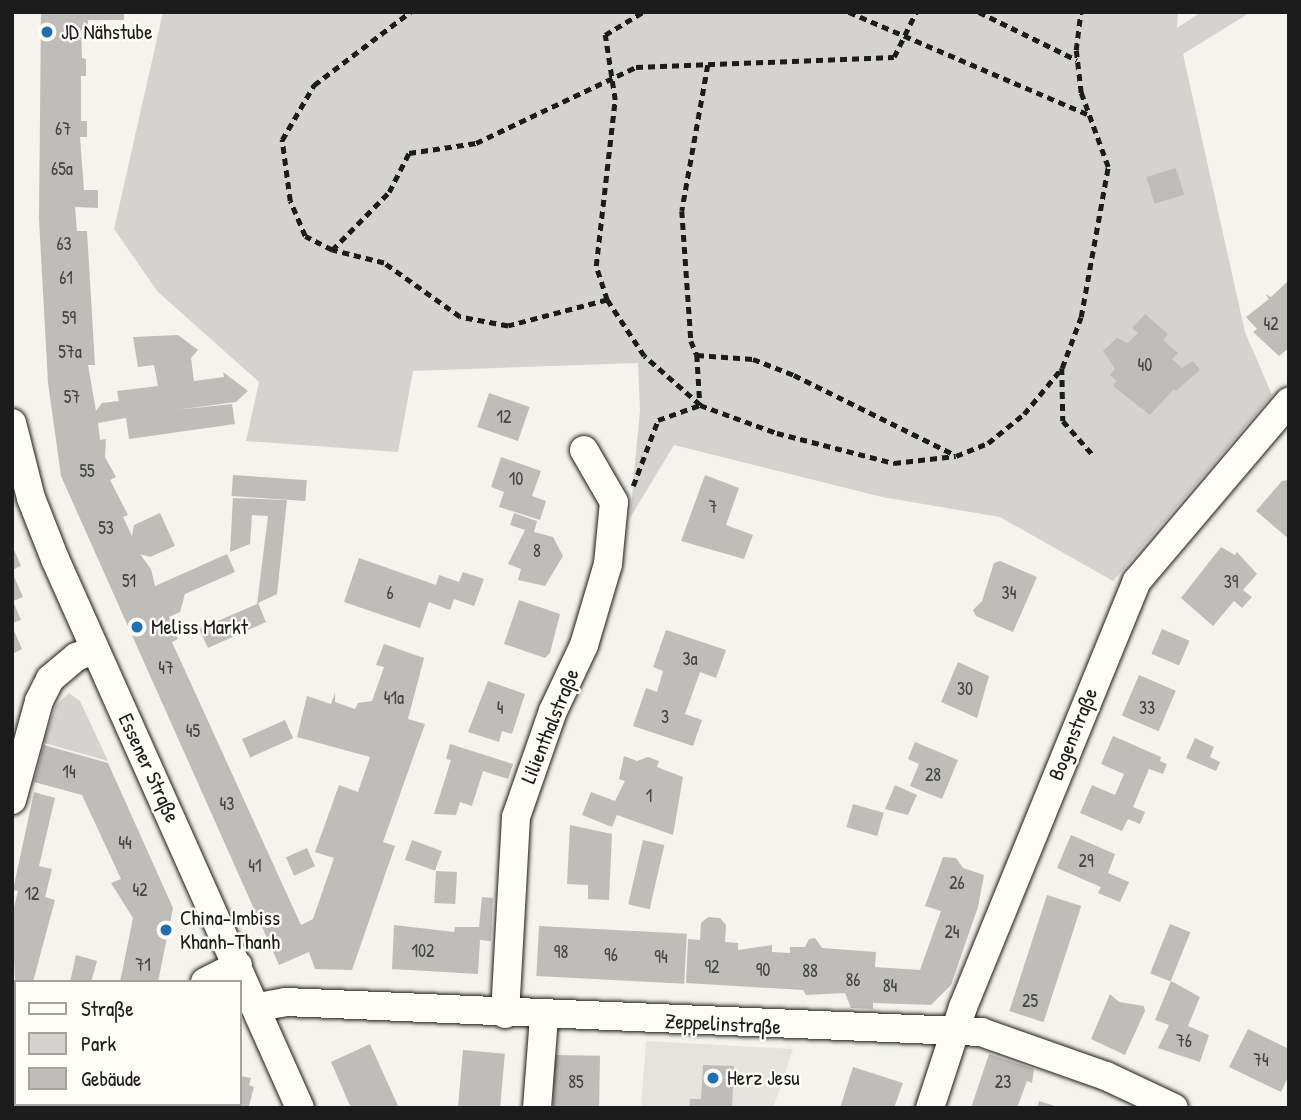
<!DOCTYPE html>
<html>
<head>
<meta charset="utf-8">
<style>
  body { margin:0 }
  #map { position:relative; width:1301px; height:1120px; overflow:hidden; background:#f4f3ee; font-family:"Patrick Hand",sans-serif }
  div>[style] { position:absolute }
  [style*='--x'] { left:calc(var(--x)*1px); top:calc(var(--y)*1px); width:calc(var(--w)*1px); rotate:calc(var(--a)*1deg) }
  .built>* { inset:0; background:#e4e3de }
  .green>* { inset:0; background:#d4d3cf }
  .building>* { inset:0; background:#bebdba; transform-origin:0 0 }
  .path>* { height:4.5px; margin-top:-2.25px; transform-origin:0; background:repeating-linear-gradient(90deg,#1c1c1c 0 7px,transparent 0 12px) }
  .roads { filter:drop-shadow(0 0 2px #1c1c1c) drop-shadow(0 0 2px #1c1c1c) }
  .minor>* { height:28px; margin:-14px; padding:0 14px; transform-origin:14px; border-radius:14px; background:#fdfcf7 }
  .dots>* { width:19px; height:19px; translate:-50% -50%; box-sizing:border-box; border:4px solid #fdfcf7; border-radius:50% }
  span { translate:-50% -50%; white-space:nowrap; text-align:center; line-height:1.15; -webkit-text-stroke:5px #fdfcf7; paint-order:stroke }
  .number-label { font-size:18px; color:#444 }
  .number-label span { -webkit-text-stroke-width:0 }
  .poi-label { font-size:21px; color:#1c1c1c }
  .left { translate:0 -50%; text-align:left }
  .street-label { font-size:21px; color:#1c1c1c }
  .frame { position:absolute; inset:0; border:14px solid #1c1c1c; pointer-events:none }
  .legend { position:absolute; left:14px; top:980px; width:228px; height:126px; box-sizing:border-box; background:#fdfcf7; border:2px solid #a3a29f; margin:0; padding:9px 12px; list-style:none; font-size:21px; color:#1c1c1c }
  .legend li { display:flex; align-items:center; gap:14px; height:35px }
  .legend b { width:35px; border:2px solid #a3a29f }
</style>
</head>
<body>
<div id="map">
  <div class="built">
    <div style="clip-path:polygon(646px 1041px,793px 1049px,773px 1108px,641px 1108px)"></div>
  </div>
  <div class="green">
    <div style="clip-path:polygon(163px 12px,1178px 12px,1177px 28px,1201px 12px,1251px 12px,1183px 54px,1245px 332px,1272px 395px,1113px 581px,1000px 517px,882px 497px,674px 445px,630px 518px,640px 410px,638px 363px,413px 371px,398px 452px,246px 441px,259px 382px,158px 292px,114px 229px)"></div>
    <div style="clip-path:polygon(69px 693px,80px 701px,108px 761px,44px 743px,56px 705px)"></div>
  </div>
  <div class="building">
    <div style="clip-path:polygon(41px 12px,124px 12px,124px 20px,88px 20px,88px 30px,81px 30px,82px 58px,86px 59px,86px 76px,81px 76px,81px 121px,87px 121px,87px 137px,80px 137px,84px 190px,98px 190px,98px 208px,75px 207px,77px 231px,87px 231px,95px 365px,88px 365px,96px 411px,102px 403px,119px 401px,117px 391px,158px 386px,154px 365px,138px 367px,133px 337px,178px 335px,198px 350px,191px 358px,194px 381px,224px 377px,223px 372px,248px 391px,236px 402px,176px 410px,232px 404px,235px 424px,129px 439px,126px 418px,98px 423px,100px 440px,106px 439px,105px 457px,116px 477px,110px 480px,128px 515px,123px 517px,132px 536px,134px 525px,160px 513px,175px 546px,150px 557px,140px 554px,151px 569px,155px 586px,227px 554px,235px 572px,185px 594px,180px 612px,169px 617px,178px 639px,172px 642px,301px 925px,313px 919px,334px 858px,315px 852px,339px 785px,358px 792px,370px 757px,297px 737px,307px 696px,331px 704px,335px 693px,335px 702px,355px 709px,358px 703px,372px 701px,384px 667px,376px 665px,384px 644px,424px 658px,408px 719px,425px 724px,383px 842px,395px 846px,352px 970px,315px 969px,309px 952px,279px 965px,61px 476px,48px 383px,39px 219px)"></div>
    <div style="left:1176px;top:168px;width:28px;height:31px;rotate:73deg"></div>
    <div style="clip-path:polygon(1289px 280px,1289px 348px,1279px 356px,1253px 332px,1257px 329px,1246px 317px,1269px 299px,1265px 294px,1271px 297px)"></div>
    <div style="clip-path:polygon(1145px 314px,1168px 334px,1163px 340px,1178px 353px,1172px 359px,1182px 368px,1193px 361px,1200px 370px,1176px 391px,1174px 389px,1150px 415px,1113px 386px,1117px 381px,1110px 375px,1115px 369px,1103px 351px,1117px 338px,1128px 343px,1138px 333px,1132px 328px)"></div>
    <div style="left:489px;top:393px;width:43px;height:36px;rotate:19deg"></div>
    <div style="clip-path:polygon(501px 457px,541px 471px,532px 496px,546px 501px,540px 520px,499px 507px,504px 492px,491px 487px)"></div>
    <div style="left:233px;top:475px;width:74px;height:21px;rotate:4deg"></div>
    <div style="clip-path:polygon(705px 475px,739px 488px,726px 525px,753px 535px,744px 559px,681px 541px)"></div>
    <div style="clip-path:polygon(1289px 480px,1289px 539px,1256px 511px,1282px 481px)"></div>
    <div style="clip-path:polygon(233px 498px,287px 500px,277px 594px,258px 603px,266px 622px,208px 648px,199px 629px,257px 604px,268px 516px,252px 515px,250px 544px,230px 552px)"></div>
    <div style="clip-path:polygon(514px 513px,537px 521px,534px 532px,553px 537px,563px 556px,545px 586px,518px 580px,521px 569px,508px 564px,525px 530px,510px 525px)"></div>
    <div style="clip-path:polygon(12px 545px,21px 566px,12px 570px)"></div>
    <div style="clip-path:polygon(1221px 547px,1235px 555px,1237px 552px,1257px 574px,1243px 590px,1252px 597px,1242px 608px,1234px 601px,1213px 626px,1181px 598px)"></div>
    <div style="clip-path:polygon(359px 558px,436px 585px,439px 575px,459px 582px,463px 572px,484px 579px,474px 606px,454px 599px,450px 610px,429px 602px,420px 628px,344px 602px)"></div>
    <div style="clip-path:polygon(1000px 561px,1037px 577px,1013px 632px,976px 616px,973px 610px,982px 601px,994px 563px)"></div>
    <div style="clip-path:polygon(12px 572px,23px 597px,13px 601px,21px 620px,12px 623px)"></div>
    <div style="clip-path:polygon(519px 600px,560px 614px,550px 653px,545px 658px,504px 644px)"></div>
    <div style="clip-path:polygon(12px 626px,22px 649px,12px 654px)"></div>
    <div style="left:1162px;top:629px;width:30px;height:27px;rotate:23deg"></div>
    <div style="clip-path:polygon(666px 630px,726px 650px,716px 678px,700px 672px,689px 703px,685px 714px,702px 720px,693px 746px,633px 726px,646px 688px,657px 692px,663px 671px,653px 667px)"></div>
    <div style="clip-path:polygon(958px 662px,989px 676px,977px 718px,941px 702px)"></div>
    <div style="left:1139px;top:675px;width:40px;height:44px;rotate:23deg"></div>
    <div style="clip-path:polygon(488px 681px,525px 694px,512px 734px,502px 731px,499px 742px,468px 732px)"></div>
    <div style="left:285px;top:720px;width:20px;height:47px;rotate:66deg"></div>
    <div style="clip-path:polygon(1113px 736px,1161px 757px,1160px 761px,1167px 764px,1163px 774px,1149px 769px,1133px 807px,1145px 812px,1140px 824px,1128px 819px,1122px 831px,1080px 813px,1092px 785px,1115px 795px,1124px 774px,1101px 764px)"></div>
    <div style="clip-path:polygon(1195px 738px,1214px 747px,1210px 757px,1220px 762px,1216px 771px,1186px 758px)"></div>
    <div style="clip-path:polygon(915px 742px,958px 760px,942px 799px,910px 786px,919px 764px,908px 759px)"></div>
    <div style="clip-path:polygon(450px 744px,513px 764px,508px 779px,483px 771px,472px 806px,460px 802px,456px 815px,434px 814px,451px 760px,446px 759px)"></div>
    <div style="clip-path:polygon(44px 745px,108px 763px,173px 908px,158px 982px,120px 982px,133px 918px,111px 883px,121px 879px,82px 795px,34px 782px)"></div>
    <div style="clip-path:polygon(624px 756px,637px 761px,648px 757px,659px 761px,657px 767px,683px 777px,673px 835px,617px 815px,612px 827px,582px 815px,591px 792px,615px 801px,625px 781px,619px 779px)"></div>
    <div style="clip-path:polygon(895px 785px,917px 795px,908px 815px,885px 809px)"></div>
    <div style="clip-path:polygon(34px 792px,55px 798px,39px 866px,52px 869px,45px 897px,55px 900px,33px 982px,16px 982px,16px 1003px,12px 915px,18px 891px,13px 890px)"></div>
    <div style="left:853px;top:804px;width:32px;height:24px;rotate:16deg"></div>
    <div style="clip-path:polygon(570px 825px,612px 834px,609px 900px,588px 899px,588px 885px,567px 884px)"></div>
    <div style="clip-path:polygon(1071px 835px,1115px 854px,1108px 873px,1129px 882px,1120px 902px,1098px 893px,1101px 887px,1057px 868px)"></div>
    <div style="left:412px;top:840px;width:32px;height:21px;rotate:20deg"></div>
    <div style="left:643px;top:840px;width:22px;height:66px;rotate:13deg"></div>
    <div style="left:307px;top:848px;width:20px;height:23px;rotate:66deg"></div>
    <div style="clip-path:polygon(943px 857px,956px 858px,963px 868px,984px 875px,978px 907px,951px 985px,931px 1005px,873px 1003px,873px 1009px,851px 1008px,845px 993px,806px 995px,803px 990px,686px 983px,688px 939px,700px 940px,701px 923px,708px 917px,720px 918px,726px 925px,725px 942px,738px 943px,738px 950px,772px 945px,772px 952px,790px 953px,790px 947px,805px 947px,809px 939px,815px 938px,822px 948px,876px 952px,875px 967px,920px 970px,941px 911px,925px 906px)"></div>
    <div style="left:436px;top:871px;width:21px;height:32px;rotate:3deg"></div>
    <div style="left:1047px;top:895px;width:36px;height:122px;rotate:18deg"></div>
    <div style="clip-path:polygon(482px 897px,493px 898px,491px 941px,480px 940px,478px 974px,392px 969px,394px 925px,454px 932px,455px 927px,479px 927px)"></div>
    <div style="left:1170px;top:924px;width:22px;height:53px;rotate:22deg"></div>
    <div style="left:539px;top:926px;width:148px;height:50px;rotate:3deg"></div>
    <div style="clip-path:polygon(76px 955px,97px 961px,91px 982px,70px 982px)"></div>
    <div style="clip-path:polygon(1171px 981px,1200px 997px,1188px 1026px,1209px 1035px,1200px 1062px,1158px 1048px,1169px 1025px,1155px 1020px)"></div>
    <div style="clip-path:polygon(1110px 994px,1119px 1002px,1144px 1006px,1145px 1011px,1125px 1055px,1091px 1039px)"></div>
    <div style="clip-path:polygon(1248px 1029px,1287px 1048px,1289px 1075px,1281px 1092px,1229px 1067px)"></div>
    <div style="clip-path:polygon(370px 1044px,399px 1108px,351px 1108px,331px 1062px)"></div>
    <div style="left:463px;top:1050px;width:42px;height:58px;rotate:5deg"></div>
    <div style="clip-path:polygon(989px 1054px,1034px 1069px,1032px 1083px,1027px 1081px,1017px 1108px,971px 1108px)"></div>
    <div style="left:554px;top:1055px;width:46px;height:53px;rotate:1deg"></div>
    <div style="clip-path:polygon(703px 1065px,734px 1066px,732px 1108px,689px 1108px,690px 1099px,701px 1099px)"></div>
    <div style="clip-path:polygon(853px 1067px,903px 1083px,894px 1108px,840px 1108px)"></div>
    <div style="clip-path:polygon(240px 1076px,251px 1078px,249px 1085px,254px 1087px,249px 1106px,195px 1108px,240px 1104px)"></div>
    <div style="clip-path:polygon(1039px 1101px,1058px 1107px,1058px 1108px,1037px 1108px)"></div>
    <div style="clip-path:polygon(91px 1104px,127px 1104px,90px 1108px)"></div>
  </div>
  <div class="path">
    <div style="--x:849;--y:12;--w:259;--a:23.2"></div>
    <div style="--x:979;--y:12;--w:109;--a:26.1"></div>
    <div style="--x:708;--y:65;--w:148;--a:100.1"></div>
    <div style="--x:682;--y:211;--w:130;--a:86"></div>
    <div style="--x:691;--y:341;--w:15;--a:67"></div>
    <div style="--x:697;--y:355;--w:56;--a:4.1"></div>
    <div style="--x:753;--y:359;--w:44;--a:21.3"></div>
    <div style="--x:794;--y:375;--w:180;--a:26.4"></div>
    <div style="--x:332;--y:250;--w:30;--a:-153"></div>
    <div style="--x:305;--y:236;--w:38;--a:-113"></div>
    <div style="--x:290;--y:201;--w:62;--a:-97.5"></div>
    <div style="--x:282;--y:140;--w:64;--a:-59.8"></div>
    <div style="--x:314;--y:85;--w:121;--a:-37.2"></div>
    <div style="--x:607;--y:300;--w:36;--a:-108"></div>
    <div style="--x:596;--y:266;--w:167;--a:-83.5"></div>
    <div style="--x:615;--y:100;--w:66;--a:-98.7"></div>
    <div style="--x:605;--y:35;--w:44;--a:-31.2"></div>
    <div style="--x:697;--y:355;--w:49;--a:86.5"></div>
    <div style="--x:1062;--y:368;--w:54;--a:-69.6"></div>
    <div style="--x:1081;--y:317;--w:152;--a:-79.8"></div>
    <div style="--x:1108;--y:167;--w:79;--a:-110"></div>
    <div style="--x:1081;--y:93;--w:43;--a:-96.6"></div>
    <div style="--x:1076;--y:50;--w:38;--a:-83"></div>
    <div style="--x:700;--y:405;--w:74;--a:-138.8"></div>
    <div style="--x:644;--y:356;--w:67;--a:-123.5"></div>
    <div style="--x:607;--y:300;--w:102;--a:165.3"></div>
    <div style="--x:508;--y:326;--w:49;--a:-169.4"></div>
    <div style="--x:460;--y:317;--w:93;--a:-144.6"></div>
    <div style="--x:384;--y:263;--w:54;--a:-166"></div>
    <div style="--x:332;--y:250;--w:81;--a:-45.5"></div>
    <div style="--x:389;--y:192;--w:44;--a:-62.9"></div>
    <div style="--x:409;--y:153;--w:68;--a:-8.5"></div>
    <div style="--x:476;--y:143;--w:177;--a:-25.4"></div>
    <div style="--x:636;--y:67;--w:258;--a:-2.2"></div>
    <div style="--x:894;--y:57;--w:50;--a:-63.9"></div>
    <div style="--x:633;--y:486;--w:71;--a:-69.3"></div>
    <div style="--x:658;--y:420;--w:45;--a:-19.7"></div>
    <div style="--x:700;--y:405;--w:82;--a:20"></div>
    <div style="--x:777;--y:433;--w:121;--a:14.4"></div>
    <div style="--x:894;--y:463;--w:62;--a:-6.4"></div>
    <div style="--x:956;--y:456;--w:35;--a:-22"></div>
    <div style="--x:988;--y:443;--w:46;--a:-38.9"></div>
    <div style="--x:1024;--y:414;--w:60;--a:-50.4"></div>
    <div style="--x:1062;--y:368;--w:53;--a:88.9"></div>
    <div style="--x:1063;--y:421;--w:44;--a:48.7"></div>
  </div>
  <div class="roads">
    <div class="minor">
      <div style="--x:12;--y:423;--w:77;--a:75.8"></div>
      <div style="--x:31;--y:498;--w:66;--a:68.5"></div>
      <div style="--x:55;--y:559;--w:601;--a:65.95"></div>
      <div style="--x:12;--y:800;--w:103;--a:-74.7"></div>
      <div style="--x:39;--y:701;--w:25;--a:-63"></div>
      <div style="--x:50;--y:679;--w:34;--a:-40"></div>
      <div style="--x:76;--y:657;--w:19;--a:-21"></div>
      <div style="--x:205;--y:982;--w:37;--a:-27"></div>
      <div style="--x:258;--y:1007;--w:28;--a:-10"></div>
      <div style="--x:286;--y:1002;--w:696;--a:2.47"></div>
      <div style="--x:981;--y:1032;--w:133;--a:19.4"></div>
      <div style="--x:1106;--y:1076;--w:75;--a:25.2"></div>
      <div style="--x:505;--y:1014;--w:197;--a:-86.8"></div>
      <div style="--x:516;--y:817;--w:112;--a:-70.8"></div>
      <div style="--x:553;--y:711;--w:73;--a:-64.8"></div>
      <div style="--x:584;--y:645;--w:84;--a:-73.5"></div>
      <div style="--x:608;--y:564;--w:62;--a:-84.5"></div>
      <div style="--x:614;--y:502;--w:60;--a:-120"></div>
      <div style="--x:152;--y:1108;--w:4;--a:-76"></div>
      <div style="--x:537;--y:1108;--w:92;--a:-85.6"></div>
      <div style="--x:930;--y:1108;--w:106;--a:-71.9"></div>
      <div style="--x:963;--y:1007;--w:460;--a:-67.8"></div>
      <div style="--x:1137;--y:581;--w:235;--a:-49.7"></div>
    </div>
  </div>
  <div class="dots">
    <div style="left:47px;top:32px;background:#1f6fb2"></div>
    <div style="left:137px;top:627px;background:#1f6fb2"></div>
    <div style="left:166px;top:930px;background:#1f6fb2"></div>
    <div style="left:713px;top:1078px;background:#1f6fb2"></div>
  </div>
  <div class="number-label">
    <span style="left:63px;top:129px">67</span>
    <span style="left:62px;top:169px">65a</span>
    <span style="left:64px;top:244px">63</span>
    <span style="left:66px;top:278px">61</span>
    <span style="left:69px;top:318px">59</span>
    <span style="left:1271px;top:324px">42</span>
    <span style="left:70px;top:352px">57a</span>
    <span style="left:1145px;top:365px">40</span>
    <span style="left:72px;top:397px">57</span>
    <span style="left:504px;top:417px">12</span>
    <span style="left:87px;top:471px">55</span>
    <span style="left:516px;top:479px">10</span>
    <span style="left:713px;top:507px">7</span>
    <span style="left:106px;top:528px">53</span>
    <span style="left:537px;top:551px">8</span>
    <span style="left:129px;top:581px">51</span>
    <span style="left:1231px;top:582px">39</span>
    <span style="left:390px;top:593px">6</span>
    <span style="left:1009px;top:593px">34</span>
    <span style="left:690px;top:659px">3a</span>
    <span style="left:166px;top:668px">47</span>
    <span style="left:965px;top:689px">30</span>
    <span style="left:394px;top:698px">41a</span>
    <span style="left:500px;top:708px">4</span>
    <span style="left:1147px;top:708px">33</span>
    <span style="left:665px;top:717px">3</span>
    <span style="left:193px;top:731px">45</span>
    <span style="left:69px;top:772px">14</span>
    <span style="left:933px;top:775px">28</span>
    <span style="left:649px;top:796px">1</span>
    <span style="left:227px;top:804px">43</span>
    <span style="left:125px;top:843px">44</span>
    <span style="left:1086px;top:861px">29</span>
    <span style="left:255px;top:866px">41</span>
    <span style="left:957px;top:883px">26</span>
    <span style="left:140px;top:890px">42</span>
    <span style="left:32px;top:894px">12</span>
    <span style="left:952px;top:932px">24</span>
    <span style="left:423px;top:951px">102</span>
    <span style="left:561px;top:952px">98</span>
    <span style="left:611px;top:955px">96</span>
    <span style="left:661px;top:957px">94</span>
    <span style="left:143px;top:965px">71</span>
    <span style="left:712px;top:967px">92</span>
    <span style="left:763px;top:970px">90</span>
    <span style="left:810px;top:971px">88</span>
    <span style="left:853px;top:980px">86</span>
    <span style="left:890px;top:986px">84</span>
    <span style="left:1030px;top:1001px">25</span>
    <span style="left:1184px;top:1041px">76</span>
    <span style="left:1261px;top:1060px">74</span>
    <span style="left:576px;top:1082px">85</span>
    <span style="left:1003px;top:1082px">23</span>
  </div>
  <div class="poi-label">
    <span class="left" style="left:61px;top:32px">JD Nähstube</span>
    <span class="left" style="left:151px;top:627px">Meliss Markt</span>
    <span class="left" style="left:180px;top:930px">China-Imbiss<br>Khanh-Thanh</span>
    <span class="left" style="left:727px;top:1078px">Herz Jesu</span>
  </div>
  <div class="street-label">
    <span style="left:550px;top:726px;rotate:-68deg">Lilienthalstraße</span>
    <span style="left:1073px;top:734px;rotate:-68deg">Bogenstraße</span>
    <span style="left:149px;top:768px;rotate:65deg">Essener Straße</span>
    <span style="left:723px;top:1024px;rotate:3deg">Zeppelinstraße</span>
  </div>
  <div class="frame"></div>
  <ul class="legend">
  <li><b style="height:9px;background:#fdfcf7"></b>Straße</li>
  <li><b style="height:19px;background:#d4d3cf"></b>Park</li>
  <li><b style="height:19px;background:#bebdba"></b>Gebäude</li>
  </ul>
</div>
</body>
</html>
